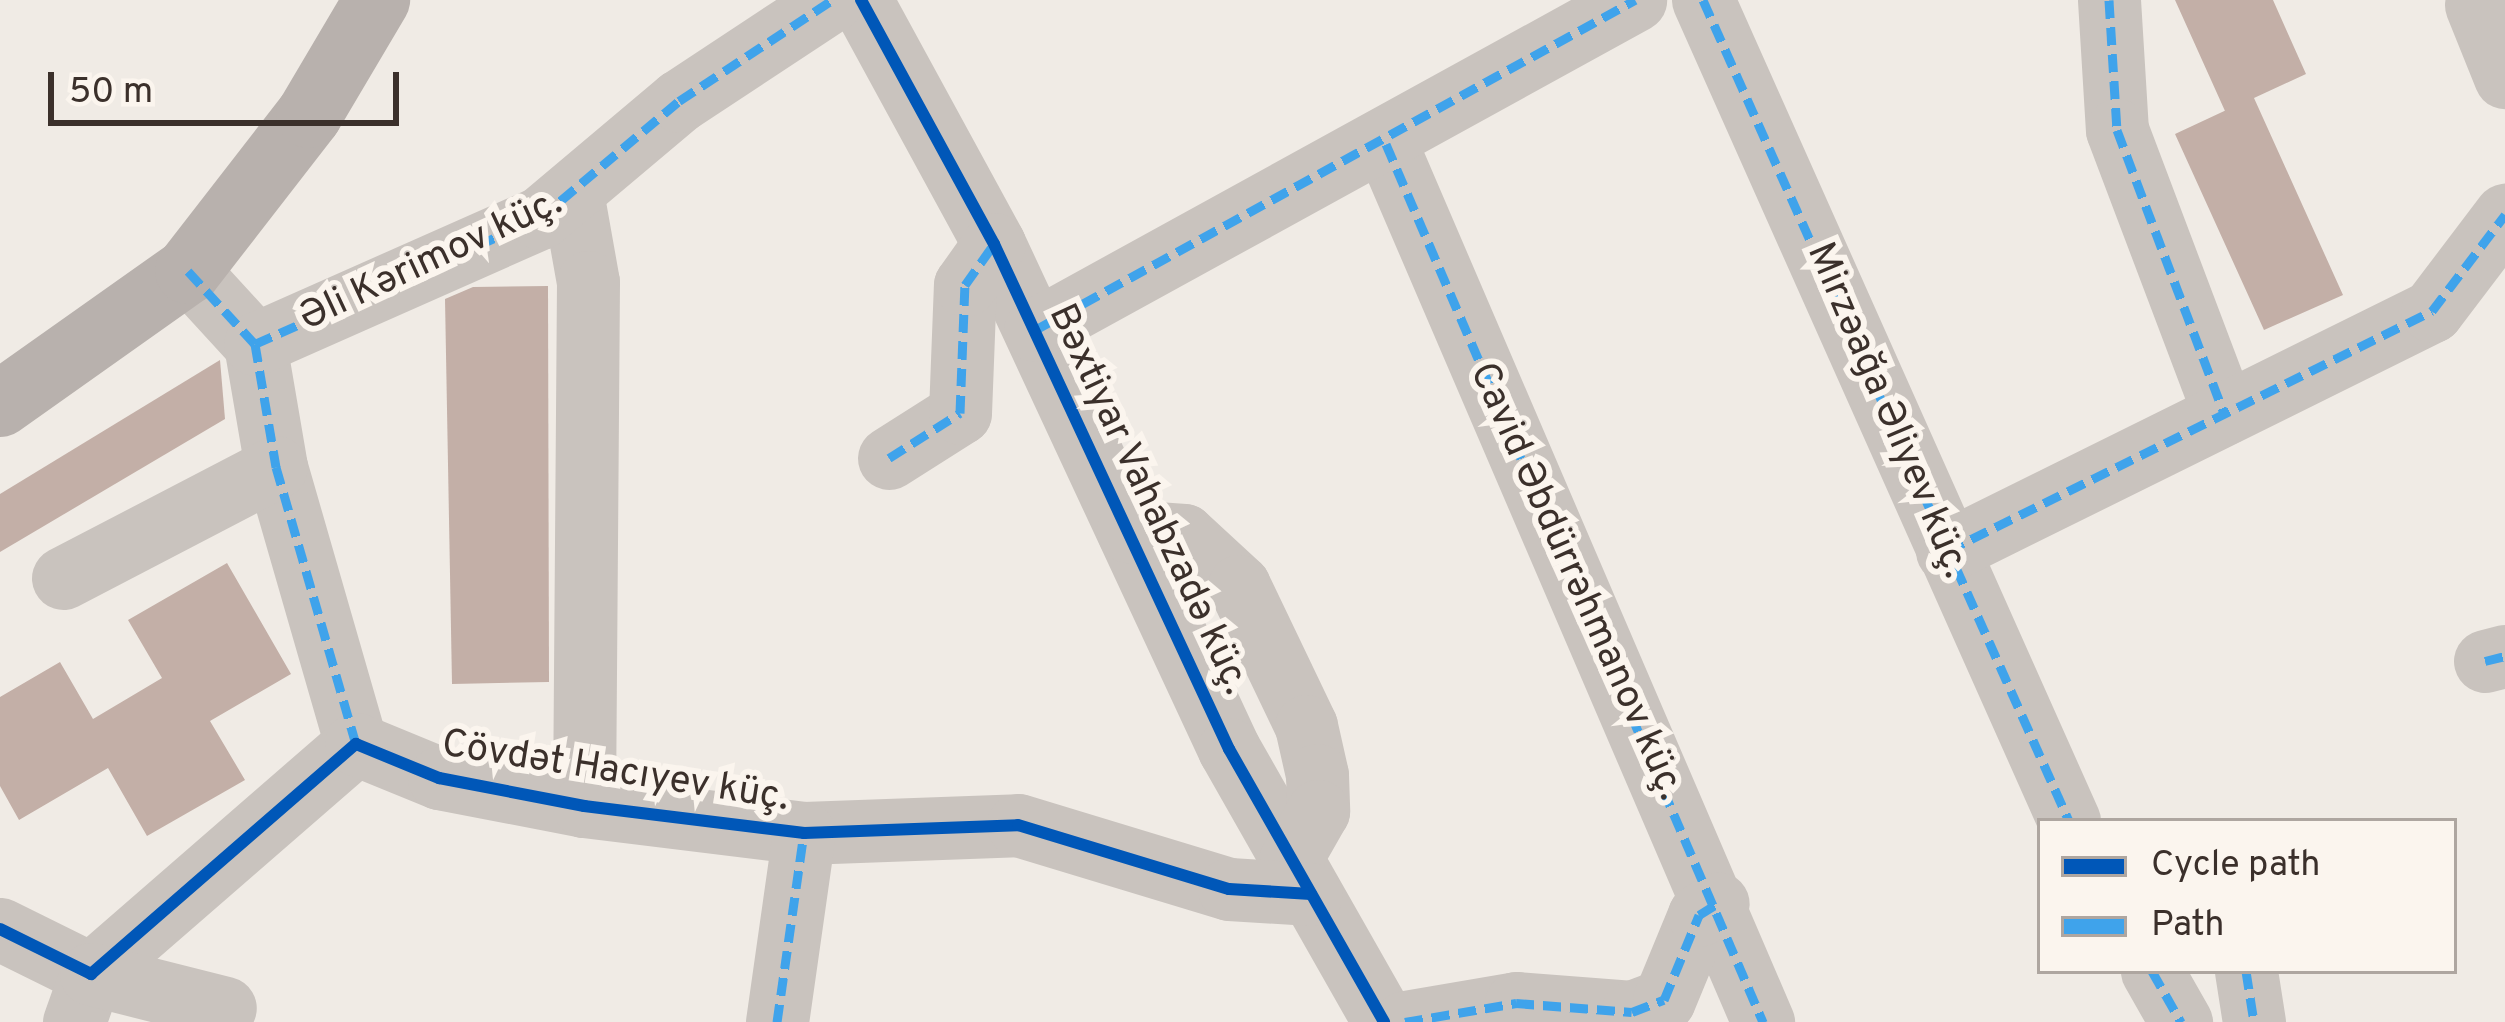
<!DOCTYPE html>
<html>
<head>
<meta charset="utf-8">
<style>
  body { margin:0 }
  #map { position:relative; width:2505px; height:1022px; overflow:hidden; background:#f0ebe5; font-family:Overpass,sans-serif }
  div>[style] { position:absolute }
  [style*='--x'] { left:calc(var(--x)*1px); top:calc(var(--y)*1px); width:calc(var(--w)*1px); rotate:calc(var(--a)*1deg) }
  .building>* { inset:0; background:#c3afa7 }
  .minor>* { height:63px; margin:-31.5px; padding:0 31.5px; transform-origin:31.5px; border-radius:31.5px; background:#c9c3be }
  .major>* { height:66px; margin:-33px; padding:0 33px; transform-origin:33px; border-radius:33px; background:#b8b1ad }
  .quiet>* { height:9px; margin-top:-4.5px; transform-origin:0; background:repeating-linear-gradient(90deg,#3fa3eb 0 18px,transparent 0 27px) }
  .cycleway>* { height:12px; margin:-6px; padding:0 6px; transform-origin:6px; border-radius:6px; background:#0057b8 }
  span { translate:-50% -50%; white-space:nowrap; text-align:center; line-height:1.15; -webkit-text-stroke:12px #fbf5ee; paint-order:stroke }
  .street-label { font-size:39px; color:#3b302b }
  .legend { position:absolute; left:2037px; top:818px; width:420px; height:156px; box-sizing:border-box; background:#fbf5ee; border:3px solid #aea6a0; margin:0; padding:15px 21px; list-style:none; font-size:36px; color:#3b302b }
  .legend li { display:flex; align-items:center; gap:24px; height:60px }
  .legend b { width:60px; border:3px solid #aea6a0 }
  .scale { position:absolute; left:48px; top:72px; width:351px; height:54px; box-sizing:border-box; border:6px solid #3b302b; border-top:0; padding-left:15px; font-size:36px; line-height:42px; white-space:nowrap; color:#3b302b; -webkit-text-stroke:9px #fbf5ee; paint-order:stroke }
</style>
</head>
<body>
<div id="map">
  <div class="building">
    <div style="clip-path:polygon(2175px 0,2273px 0,2306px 74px,2254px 98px,2343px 295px,2264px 330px,2175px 134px,2235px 106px,2225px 111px)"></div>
    <div style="clip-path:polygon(548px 286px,549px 682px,452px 684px,445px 299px,473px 287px)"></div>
    <div style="clip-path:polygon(220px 360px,225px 419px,0 552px,0 494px)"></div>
    <div style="clip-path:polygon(227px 563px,291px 674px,210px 721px,245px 780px,147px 836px,108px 768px,19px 820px,0 786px,0 697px,60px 662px,93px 719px,162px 678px,128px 620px)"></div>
  </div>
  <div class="minor">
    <div style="--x:861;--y:0;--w:278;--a:61.4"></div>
    <div style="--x:994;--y:244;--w:557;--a:65.05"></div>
    <div style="--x:1229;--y:749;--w:314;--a:60.4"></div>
    <div style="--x:1703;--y:0;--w:899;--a:65.97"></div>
    <div style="--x:2109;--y:0;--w:130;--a:86.5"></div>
    <div style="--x:2117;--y:130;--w:303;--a:69.3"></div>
    <div style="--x:2476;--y:5;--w:78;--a:68.1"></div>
    <div style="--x:1386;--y:144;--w:956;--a:66.76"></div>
    <div style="--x:573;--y:198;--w:85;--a:79.9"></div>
    <div style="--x:588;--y:282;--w:524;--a:90.44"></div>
    <div style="--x:188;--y:271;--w:99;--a:47.5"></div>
    <div style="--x:255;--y:344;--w:125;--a:80.3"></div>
    <div style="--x:276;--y:467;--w:288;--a:73.9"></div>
    <div style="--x:1035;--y:330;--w:685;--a:-28.81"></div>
    <div style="--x:255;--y:344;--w:312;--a:-23.9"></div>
    <div style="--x:540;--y:218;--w:182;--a:-40.1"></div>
    <div style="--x:679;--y:101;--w:183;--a:-33.4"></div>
    <div style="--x:889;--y:458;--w:84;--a:-32.4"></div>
    <div style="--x:960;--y:413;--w:128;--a:-87.8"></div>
    <div style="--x:965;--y:285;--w:50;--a:-54.7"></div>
    <div style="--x:1128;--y:531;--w:56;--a:4.1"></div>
    <div style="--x:1184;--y:535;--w:75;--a:42.8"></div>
    <div style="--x:1239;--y:586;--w:155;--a:64.4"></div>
    <div style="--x:1306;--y:726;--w:50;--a:77.3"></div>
    <div style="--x:1317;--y:775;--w:36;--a:88"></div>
    <div style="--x:1318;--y:811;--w:56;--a:119.7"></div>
    <div style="--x:1947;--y:551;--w:541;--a:-26.33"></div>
    <div style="--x:2432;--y:311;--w:121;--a:-52.8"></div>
    <div style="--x:63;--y:578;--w:240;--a:-27.5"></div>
    <div style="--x:2485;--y:661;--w:21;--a:-14"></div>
    <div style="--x:0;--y:929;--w:102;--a:26.3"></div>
    <div style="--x:91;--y:974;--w:351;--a:-41"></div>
    <div style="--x:356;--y:744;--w:90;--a:22.3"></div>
    <div style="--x:439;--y:778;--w:148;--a:10.9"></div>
    <div style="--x:584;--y:806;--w:222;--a:7"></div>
    <div style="--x:804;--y:833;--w:214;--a:-2.1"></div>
    <div style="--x:1018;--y:825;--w:220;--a:16.9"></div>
    <div style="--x:1229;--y:889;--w:82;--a:3.5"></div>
    <div style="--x:2152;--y:971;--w:59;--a:60.4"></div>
    <div style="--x:2246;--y:971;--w:52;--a:81.1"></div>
    <div style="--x:74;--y:1022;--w:51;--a:-70.5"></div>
    <div style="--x:91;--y:974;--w:138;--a:14.2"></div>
    <div style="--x:777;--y:1022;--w:191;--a:-81.9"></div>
    <div style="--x:1405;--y:1022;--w:113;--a:-9.7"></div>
    <div style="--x:1516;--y:1003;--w:116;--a:4.4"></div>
    <div style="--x:1632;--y:1012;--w:34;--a:-21"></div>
    <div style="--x:1664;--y:1000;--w:92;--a:-67.6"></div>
    <div style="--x:1699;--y:915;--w:22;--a:-32"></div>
  </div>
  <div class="major">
    <div style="--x:0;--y:404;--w:230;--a:-35.3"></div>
    <div style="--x:188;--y:271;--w:197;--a:-52.2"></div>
    <div style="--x:309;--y:115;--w:134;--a:-59.4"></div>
  </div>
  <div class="quiet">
    <div style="--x:1703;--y:0;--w:899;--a:65.97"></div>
    <div style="--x:2109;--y:0;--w:130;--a:86.5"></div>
    <div style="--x:2117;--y:130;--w:303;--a:69.3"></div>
    <div style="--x:1386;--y:144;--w:956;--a:66.76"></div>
    <div style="--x:188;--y:271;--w:99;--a:47.5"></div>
    <div style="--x:255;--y:344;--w:125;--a:80.3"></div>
    <div style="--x:276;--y:467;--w:288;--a:73.9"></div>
    <div style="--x:1035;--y:330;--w:685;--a:-28.81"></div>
    <div style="--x:255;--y:344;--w:312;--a:-23.9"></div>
    <div style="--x:540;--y:218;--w:182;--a:-40.1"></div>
    <div style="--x:679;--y:101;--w:183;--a:-33.4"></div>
    <div style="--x:889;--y:458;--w:84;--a:-32.4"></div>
    <div style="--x:960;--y:413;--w:128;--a:-87.8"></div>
    <div style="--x:965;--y:285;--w:50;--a:-54.7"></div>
    <div style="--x:1947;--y:551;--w:541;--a:-26.33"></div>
    <div style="--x:2432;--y:311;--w:121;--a:-52.8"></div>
    <div style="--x:2485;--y:661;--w:21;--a:-14"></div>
    <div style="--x:2152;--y:971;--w:59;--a:60.4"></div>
    <div style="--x:2246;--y:971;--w:52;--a:81.1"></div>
    <div style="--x:777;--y:1022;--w:191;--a:-81.9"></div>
    <div style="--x:1405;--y:1022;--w:113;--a:-9.7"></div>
    <div style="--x:1516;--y:1003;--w:116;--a:4.4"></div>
    <div style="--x:1632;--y:1012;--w:34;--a:-21"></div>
    <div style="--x:1664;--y:1000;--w:92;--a:-67.6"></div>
    <div style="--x:1699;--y:915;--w:22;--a:-32"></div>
  </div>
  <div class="cycleway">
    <div style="--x:861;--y:0;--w:278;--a:61.4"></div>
    <div style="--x:994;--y:244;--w:557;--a:65.05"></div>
    <div style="--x:1229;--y:749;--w:314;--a:60.4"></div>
    <div style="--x:0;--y:929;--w:102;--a:26.3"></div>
    <div style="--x:91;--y:974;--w:351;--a:-41"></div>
    <div style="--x:356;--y:744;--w:90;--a:22.3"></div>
    <div style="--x:439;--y:778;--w:148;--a:10.9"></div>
    <div style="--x:584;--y:806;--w:222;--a:7"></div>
    <div style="--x:804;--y:833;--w:214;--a:-2.1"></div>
    <div style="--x:1018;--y:825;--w:220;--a:16.9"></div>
    <div style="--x:1229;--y:889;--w:82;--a:3.5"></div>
  </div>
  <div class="street-label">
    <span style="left:431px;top:262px;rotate:-25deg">Əli Kərimov küç.</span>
    <span style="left:1886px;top:411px;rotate:67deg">Mirzəağa Əliyev küç.</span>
    <span style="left:1147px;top:500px;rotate:65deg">Bəxtiyar Vahabzadə küç.</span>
    <span style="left:1575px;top:582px;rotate:66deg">Cavid Əbdürrəhmanov küç.</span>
    <span style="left:615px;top:773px;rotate:9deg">Cövdət Hacıyev küç.</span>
  </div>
  <ul class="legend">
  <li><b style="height:15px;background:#0057b8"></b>Cycle path</li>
  <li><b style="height:15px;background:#3fa3eb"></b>Path</li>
  </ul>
  <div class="scale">50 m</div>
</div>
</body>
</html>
